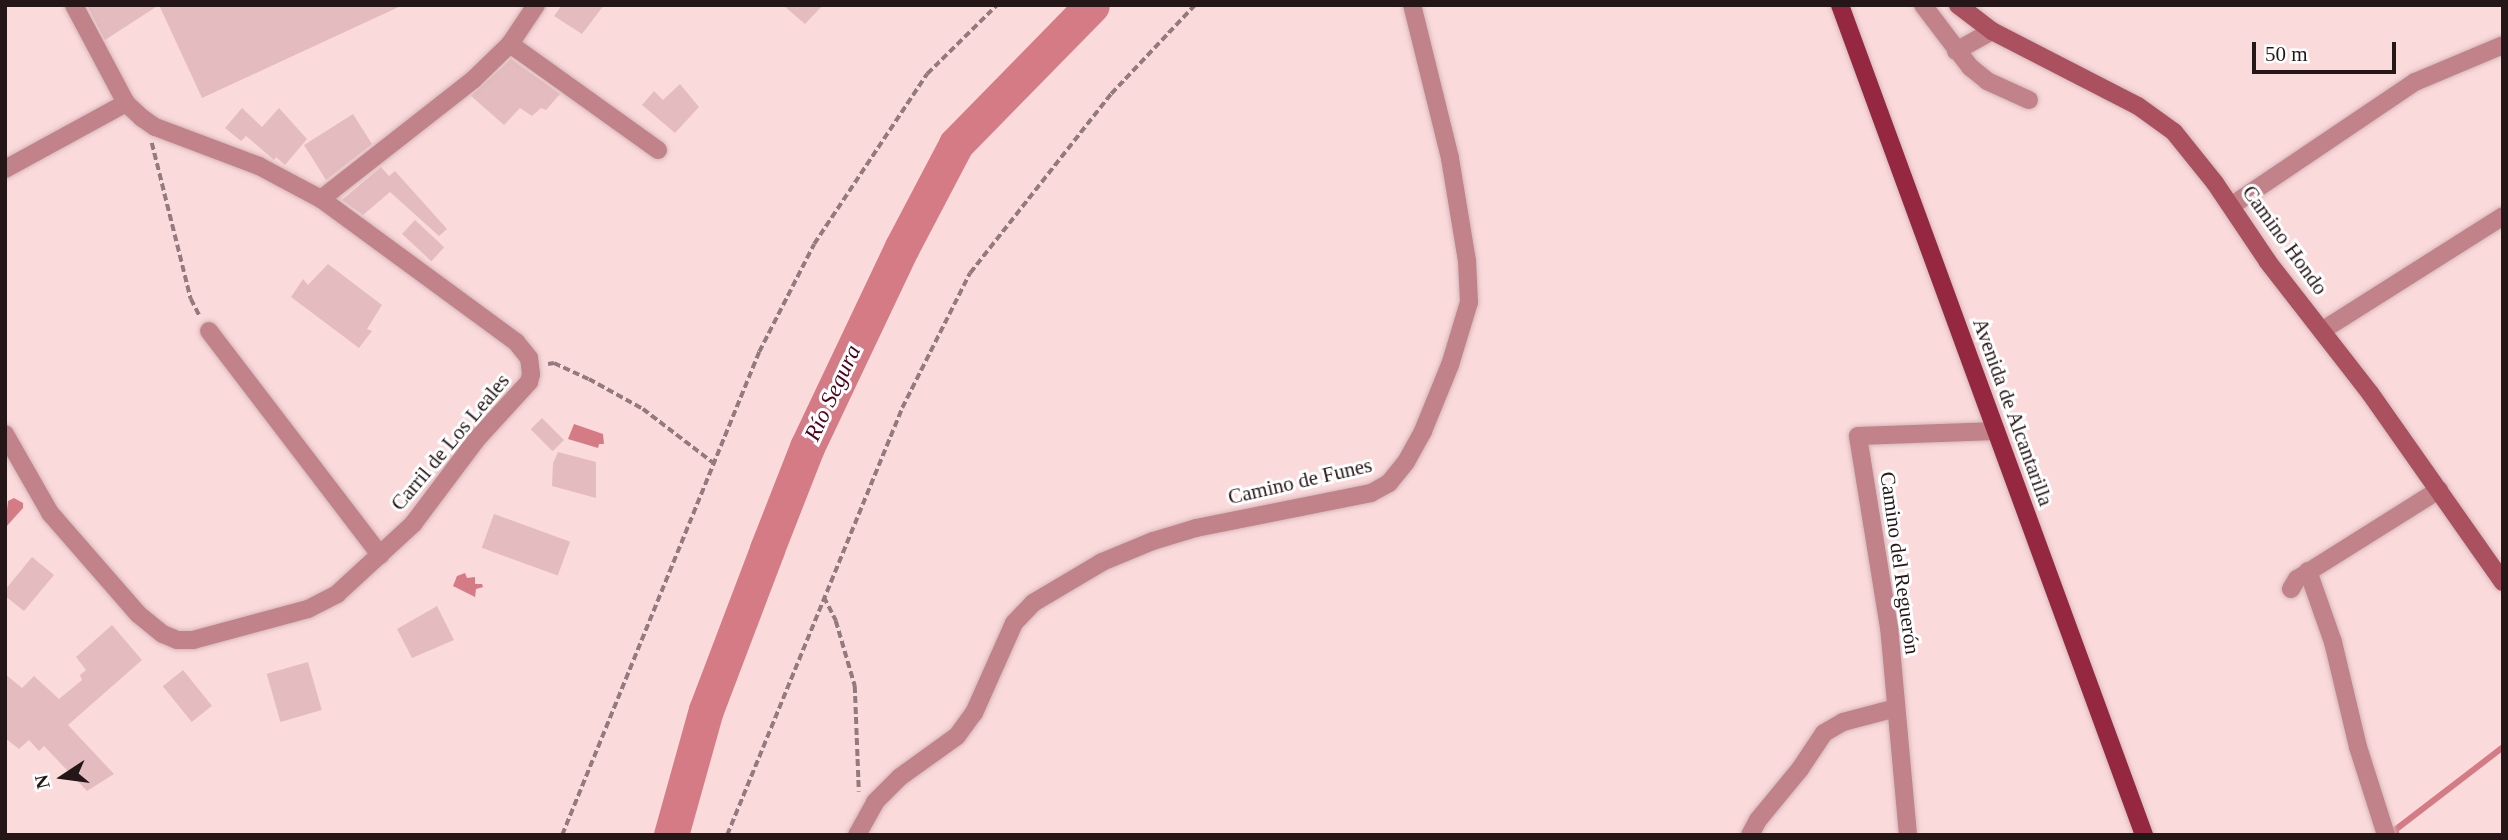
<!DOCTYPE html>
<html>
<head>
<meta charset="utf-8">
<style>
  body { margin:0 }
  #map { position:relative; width:2508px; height:840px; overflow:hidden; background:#fbdadc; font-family:Georgia,serif }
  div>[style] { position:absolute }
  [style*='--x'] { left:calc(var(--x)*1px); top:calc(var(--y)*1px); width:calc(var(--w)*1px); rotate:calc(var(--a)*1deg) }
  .water>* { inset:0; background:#d57b86 }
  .stream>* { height:6px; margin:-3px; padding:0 3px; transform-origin:3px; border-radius:3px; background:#d57b86 }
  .river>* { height:35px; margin:-17.5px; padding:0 17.5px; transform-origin:17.5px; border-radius:17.5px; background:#d57b86 }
  .building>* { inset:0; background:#e4bcbf; transform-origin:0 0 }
  .path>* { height:3.5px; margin-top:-1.75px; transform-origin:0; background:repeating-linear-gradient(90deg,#937b7d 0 7px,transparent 0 10.5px) }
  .roads { filter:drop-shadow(0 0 2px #d4b7b9) drop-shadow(0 0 2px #d4b7b9) }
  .minor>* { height:18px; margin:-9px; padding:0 9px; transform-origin:9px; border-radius:9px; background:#c18289 }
  .secondary>* { height:18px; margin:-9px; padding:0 9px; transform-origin:9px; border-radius:9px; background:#aa505e }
  .primary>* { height:18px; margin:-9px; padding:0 9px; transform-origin:9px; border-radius:9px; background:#962740 }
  span { translate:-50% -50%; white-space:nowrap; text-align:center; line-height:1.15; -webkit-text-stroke:6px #fff; paint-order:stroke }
  .street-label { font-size:21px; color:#251618 }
  .water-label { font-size:23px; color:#530019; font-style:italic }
  .frame { position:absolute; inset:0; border:7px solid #251618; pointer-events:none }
  .north { position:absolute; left:28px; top:742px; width:70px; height:70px; -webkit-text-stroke:5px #fff; paint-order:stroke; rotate:257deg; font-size:19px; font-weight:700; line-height:28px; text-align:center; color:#251618 }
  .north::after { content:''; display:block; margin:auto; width:24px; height:32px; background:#251618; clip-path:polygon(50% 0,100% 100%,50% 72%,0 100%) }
  .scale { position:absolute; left:2252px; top:42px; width:144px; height:32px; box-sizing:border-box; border:4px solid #251618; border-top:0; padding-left:9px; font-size:21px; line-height:24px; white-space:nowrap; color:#251618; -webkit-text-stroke:5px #fff; paint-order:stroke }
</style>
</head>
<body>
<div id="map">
  <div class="water">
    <div style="clip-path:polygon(574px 424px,603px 434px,604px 444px,599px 444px,598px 448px,568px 439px)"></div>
    <div style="clip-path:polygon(14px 498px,23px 503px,23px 508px,5px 528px,8px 501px)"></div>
    <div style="clip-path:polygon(465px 573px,467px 578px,475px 577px,475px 584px,482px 584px,483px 587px,476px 589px,475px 597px,453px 586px,457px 576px)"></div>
  </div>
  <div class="stream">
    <div style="--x:2397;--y:835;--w:5;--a:-112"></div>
    <div style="--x:2395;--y:830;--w:136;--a:-37.5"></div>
  </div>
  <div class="river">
    <div style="--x:671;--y:835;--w:130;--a:-74.4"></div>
    <div style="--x:706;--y:710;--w:172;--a:-69.2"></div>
    <div style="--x:767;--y:549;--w:110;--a:-68.6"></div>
    <div style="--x:807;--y:447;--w:221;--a:-64.6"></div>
    <div style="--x:902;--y:247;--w:116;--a:-62.3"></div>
    <div style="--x:956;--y:144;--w:194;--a:-45.6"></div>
  </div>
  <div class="building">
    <div style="clip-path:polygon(87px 5px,403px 5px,202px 98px,159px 5px,105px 40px)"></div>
    <div style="clip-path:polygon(562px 5px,604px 5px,582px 34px,554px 16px)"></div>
    <div style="clip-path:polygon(783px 5px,823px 5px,805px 24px)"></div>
    <div style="clip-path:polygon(511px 59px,560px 94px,546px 110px,541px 108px,532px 116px,520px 108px,504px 125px,471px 96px)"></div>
    <div style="clip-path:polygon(680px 84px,699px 107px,675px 133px,642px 105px,654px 91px,663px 100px)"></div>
    <div style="clip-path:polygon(242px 108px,262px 127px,279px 108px,307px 139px,285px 165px,276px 157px,274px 160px,246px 136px,241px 141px,225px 128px)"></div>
    <div style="clip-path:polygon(353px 114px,372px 144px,326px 180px,304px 145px)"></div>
    <div style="clip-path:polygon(381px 167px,389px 176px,395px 171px,447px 229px,439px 236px,390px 192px,363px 215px,342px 200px)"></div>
    <div style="left:415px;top:220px;width:40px;height:19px;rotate:43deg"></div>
    <div style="clip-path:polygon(328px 264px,382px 305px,367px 329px,372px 331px,359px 348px,291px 297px,303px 279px,308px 285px)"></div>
    <div style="left:542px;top:418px;width:31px;height:16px;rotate:45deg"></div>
    <div style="clip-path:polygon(558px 452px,596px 462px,596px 498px,552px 486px,553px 463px)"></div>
    <div style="left:494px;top:514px;width:81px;height:36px;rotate:20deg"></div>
    <div style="clip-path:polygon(32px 557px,54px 575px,24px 611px,5px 596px,5px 590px)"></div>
    <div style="clip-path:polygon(437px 606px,454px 640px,412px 658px,397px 629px)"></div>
    <div style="clip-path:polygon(112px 625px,142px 660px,68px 725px,114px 774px,87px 791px,44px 746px,39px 751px,29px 740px,19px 749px,5px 738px,5px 674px,22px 688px,34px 676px,59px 699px,82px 680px,80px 675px,86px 670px,76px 657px)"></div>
    <div style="left:308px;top:662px;width:50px;height:43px;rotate:74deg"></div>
    <div style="left:183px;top:670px;width:46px;height:26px;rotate:51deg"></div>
  </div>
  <div class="path">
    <div style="--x:152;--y:143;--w:161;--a:76"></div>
    <div style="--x:191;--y:299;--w:20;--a:63"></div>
    <div style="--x:548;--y:364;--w:6;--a:-9"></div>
    <div style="--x:554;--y:363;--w:38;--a:25"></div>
    <div style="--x:589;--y:379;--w:62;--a:29.1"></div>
    <div style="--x:643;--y:409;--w:91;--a:37.4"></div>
    <div style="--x:824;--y:597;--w:27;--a:63"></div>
    <div style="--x:836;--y:621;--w:68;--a:73.7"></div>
    <div style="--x:855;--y:686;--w:106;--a:87.8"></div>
    <div style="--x:562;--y:835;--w:522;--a:-67.81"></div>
    <div style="--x:759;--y:352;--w:121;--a:-63"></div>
    <div style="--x:814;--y:244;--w:204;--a:-56.4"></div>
    <div style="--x:927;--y:74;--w:98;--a:-44.6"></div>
    <div style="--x:727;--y:835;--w:461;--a:-67.7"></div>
    <div style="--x:902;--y:408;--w:151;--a:-63.3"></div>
    <div style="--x:970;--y:273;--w:228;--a:-51.8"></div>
    <div style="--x:1111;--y:94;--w:122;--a:-46.7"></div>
  </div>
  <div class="roads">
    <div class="minor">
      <div style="--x:1923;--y:5;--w:78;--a:52.8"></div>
      <div style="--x:1970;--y:67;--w:22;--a:39"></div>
      <div style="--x:1987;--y:81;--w:46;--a:24.3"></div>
      <div style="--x:510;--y:44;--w:47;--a:-56.3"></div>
      <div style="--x:1956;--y:51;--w:41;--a:-29.1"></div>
      <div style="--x:5;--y:169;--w:138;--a:-28.6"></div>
      <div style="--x:321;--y:199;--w:194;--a:-38.1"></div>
      <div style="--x:474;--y:79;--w:50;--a:-44.2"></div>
      <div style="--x:510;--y:44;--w:182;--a:35.6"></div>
      <div style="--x:2231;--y:206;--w:222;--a:-34"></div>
      <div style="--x:2415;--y:82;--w:95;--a:-22.8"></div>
      <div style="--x:2323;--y:330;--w:213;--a:-32.3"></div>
      <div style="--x:209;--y:331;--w:282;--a:52.6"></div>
      <div style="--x:5;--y:434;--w:91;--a:60.3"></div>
      <div style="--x:50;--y:513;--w:134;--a:48.9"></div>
      <div style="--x:138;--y:614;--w:32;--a:39"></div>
      <div style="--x:163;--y:634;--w:15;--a:23"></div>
      <div style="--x:177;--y:640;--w:16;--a:0"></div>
      <div style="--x:193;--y:640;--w:119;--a:-15.1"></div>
      <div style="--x:308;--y:609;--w:33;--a:-27"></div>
      <div style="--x:337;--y:594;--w:103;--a:-42.6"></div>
      <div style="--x:413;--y:524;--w:105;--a:-53.1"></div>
      <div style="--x:476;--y:440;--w:79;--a:-47.6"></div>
      <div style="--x:529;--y:382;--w:8;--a:-76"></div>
      <div style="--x:531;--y:374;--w:16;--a:-97"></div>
      <div style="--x:529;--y:358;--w:21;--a:-129"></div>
      <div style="--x:516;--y:342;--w:242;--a:-143.7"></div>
      <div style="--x:321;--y:199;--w:70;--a:-152"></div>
      <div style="--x:259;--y:166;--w:111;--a:-159.4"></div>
      <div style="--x:155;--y:127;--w:16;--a:-145"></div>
      <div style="--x:142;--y:118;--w:22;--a:-137"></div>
      <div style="--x:126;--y:103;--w:111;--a:-118"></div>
      <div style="--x:2308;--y:571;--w:75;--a:70.6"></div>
      <div style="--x:2333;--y:642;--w:108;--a:76.6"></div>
      <div style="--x:2358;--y:747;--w:92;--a:72.3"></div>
      <div style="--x:2291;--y:589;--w:12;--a:-59"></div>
      <div style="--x:2297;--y:579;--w:168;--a:-32.1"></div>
      <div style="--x:857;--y:835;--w:38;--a:-61"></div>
      <div style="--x:875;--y:802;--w:35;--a:-45"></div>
      <div style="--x:900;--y:777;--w:70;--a:-35.7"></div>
      <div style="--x:957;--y:736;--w:29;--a:-54"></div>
      <div style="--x:974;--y:713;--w:98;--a:-66"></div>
      <div style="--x:1014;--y:623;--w:28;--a:-46"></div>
      <div style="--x:1033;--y:603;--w:80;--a:-30.7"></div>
      <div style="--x:1102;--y:562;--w:55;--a:-22.4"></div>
      <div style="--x:1153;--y:541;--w:45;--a:-16.8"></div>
      <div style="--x:1196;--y:528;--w:178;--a:-11.3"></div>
      <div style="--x:1371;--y:493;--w:21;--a:-29"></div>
      <div style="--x:1389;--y:483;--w:27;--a:-51"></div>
      <div style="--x:1406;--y:462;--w:35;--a:-61"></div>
      <div style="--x:1423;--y:431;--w:71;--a:-67.8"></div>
      <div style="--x:1450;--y:365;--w:66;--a:-73.2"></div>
      <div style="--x:1469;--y:302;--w:41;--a:-92.8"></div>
      <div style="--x:1467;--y:261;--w:104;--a:-99.4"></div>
      <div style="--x:1450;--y:158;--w:158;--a:-103.9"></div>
      <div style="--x:1750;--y:835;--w:17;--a:-62"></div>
      <div style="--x:1758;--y:820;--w:66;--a:-50.5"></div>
      <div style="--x:1800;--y:769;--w:43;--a:-56.3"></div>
      <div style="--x:1824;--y:733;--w:22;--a:-30"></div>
      <div style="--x:1843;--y:722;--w:55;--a:-14.8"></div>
      <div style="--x:1908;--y:835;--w:208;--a:-95.2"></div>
      <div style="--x:1889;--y:628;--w:194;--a:-99.2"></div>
      <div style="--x:1858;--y:436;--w:138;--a:-2.1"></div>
    </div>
    <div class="secondary">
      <div style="--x:1958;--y:5;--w:43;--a:37.4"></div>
      <div style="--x:1992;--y:31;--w:164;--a:27.2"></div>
      <div style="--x:2138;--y:106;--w:44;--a:35.8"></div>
      <div style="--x:2174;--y:132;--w:65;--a:51.2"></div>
      <div style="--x:2215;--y:183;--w:95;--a:56.1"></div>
      <div style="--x:2268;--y:262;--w:166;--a:52.1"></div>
      <div style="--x:2370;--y:393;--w:231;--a:54.9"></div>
    </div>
    <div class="primary">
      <div style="--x:1840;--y:5;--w:884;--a:69.88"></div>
    </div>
  </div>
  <div class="street-label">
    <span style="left:2285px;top:240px;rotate:54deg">Camino Hondo</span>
    <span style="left:2013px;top:412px;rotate:70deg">Avenida de Alcantarilla</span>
    <span style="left:450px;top:442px;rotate:-50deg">Carril de Los Leales</span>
    <span style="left:1300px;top:481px;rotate:-13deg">Camino de Funes</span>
    <span style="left:1900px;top:563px;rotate:82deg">Camino del Reguerón</span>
  </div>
  <div class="water-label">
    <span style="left:833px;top:393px;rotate:-65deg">Río Segura</span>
  </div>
  <div class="frame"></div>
  <div class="north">N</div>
  <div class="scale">50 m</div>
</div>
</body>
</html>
